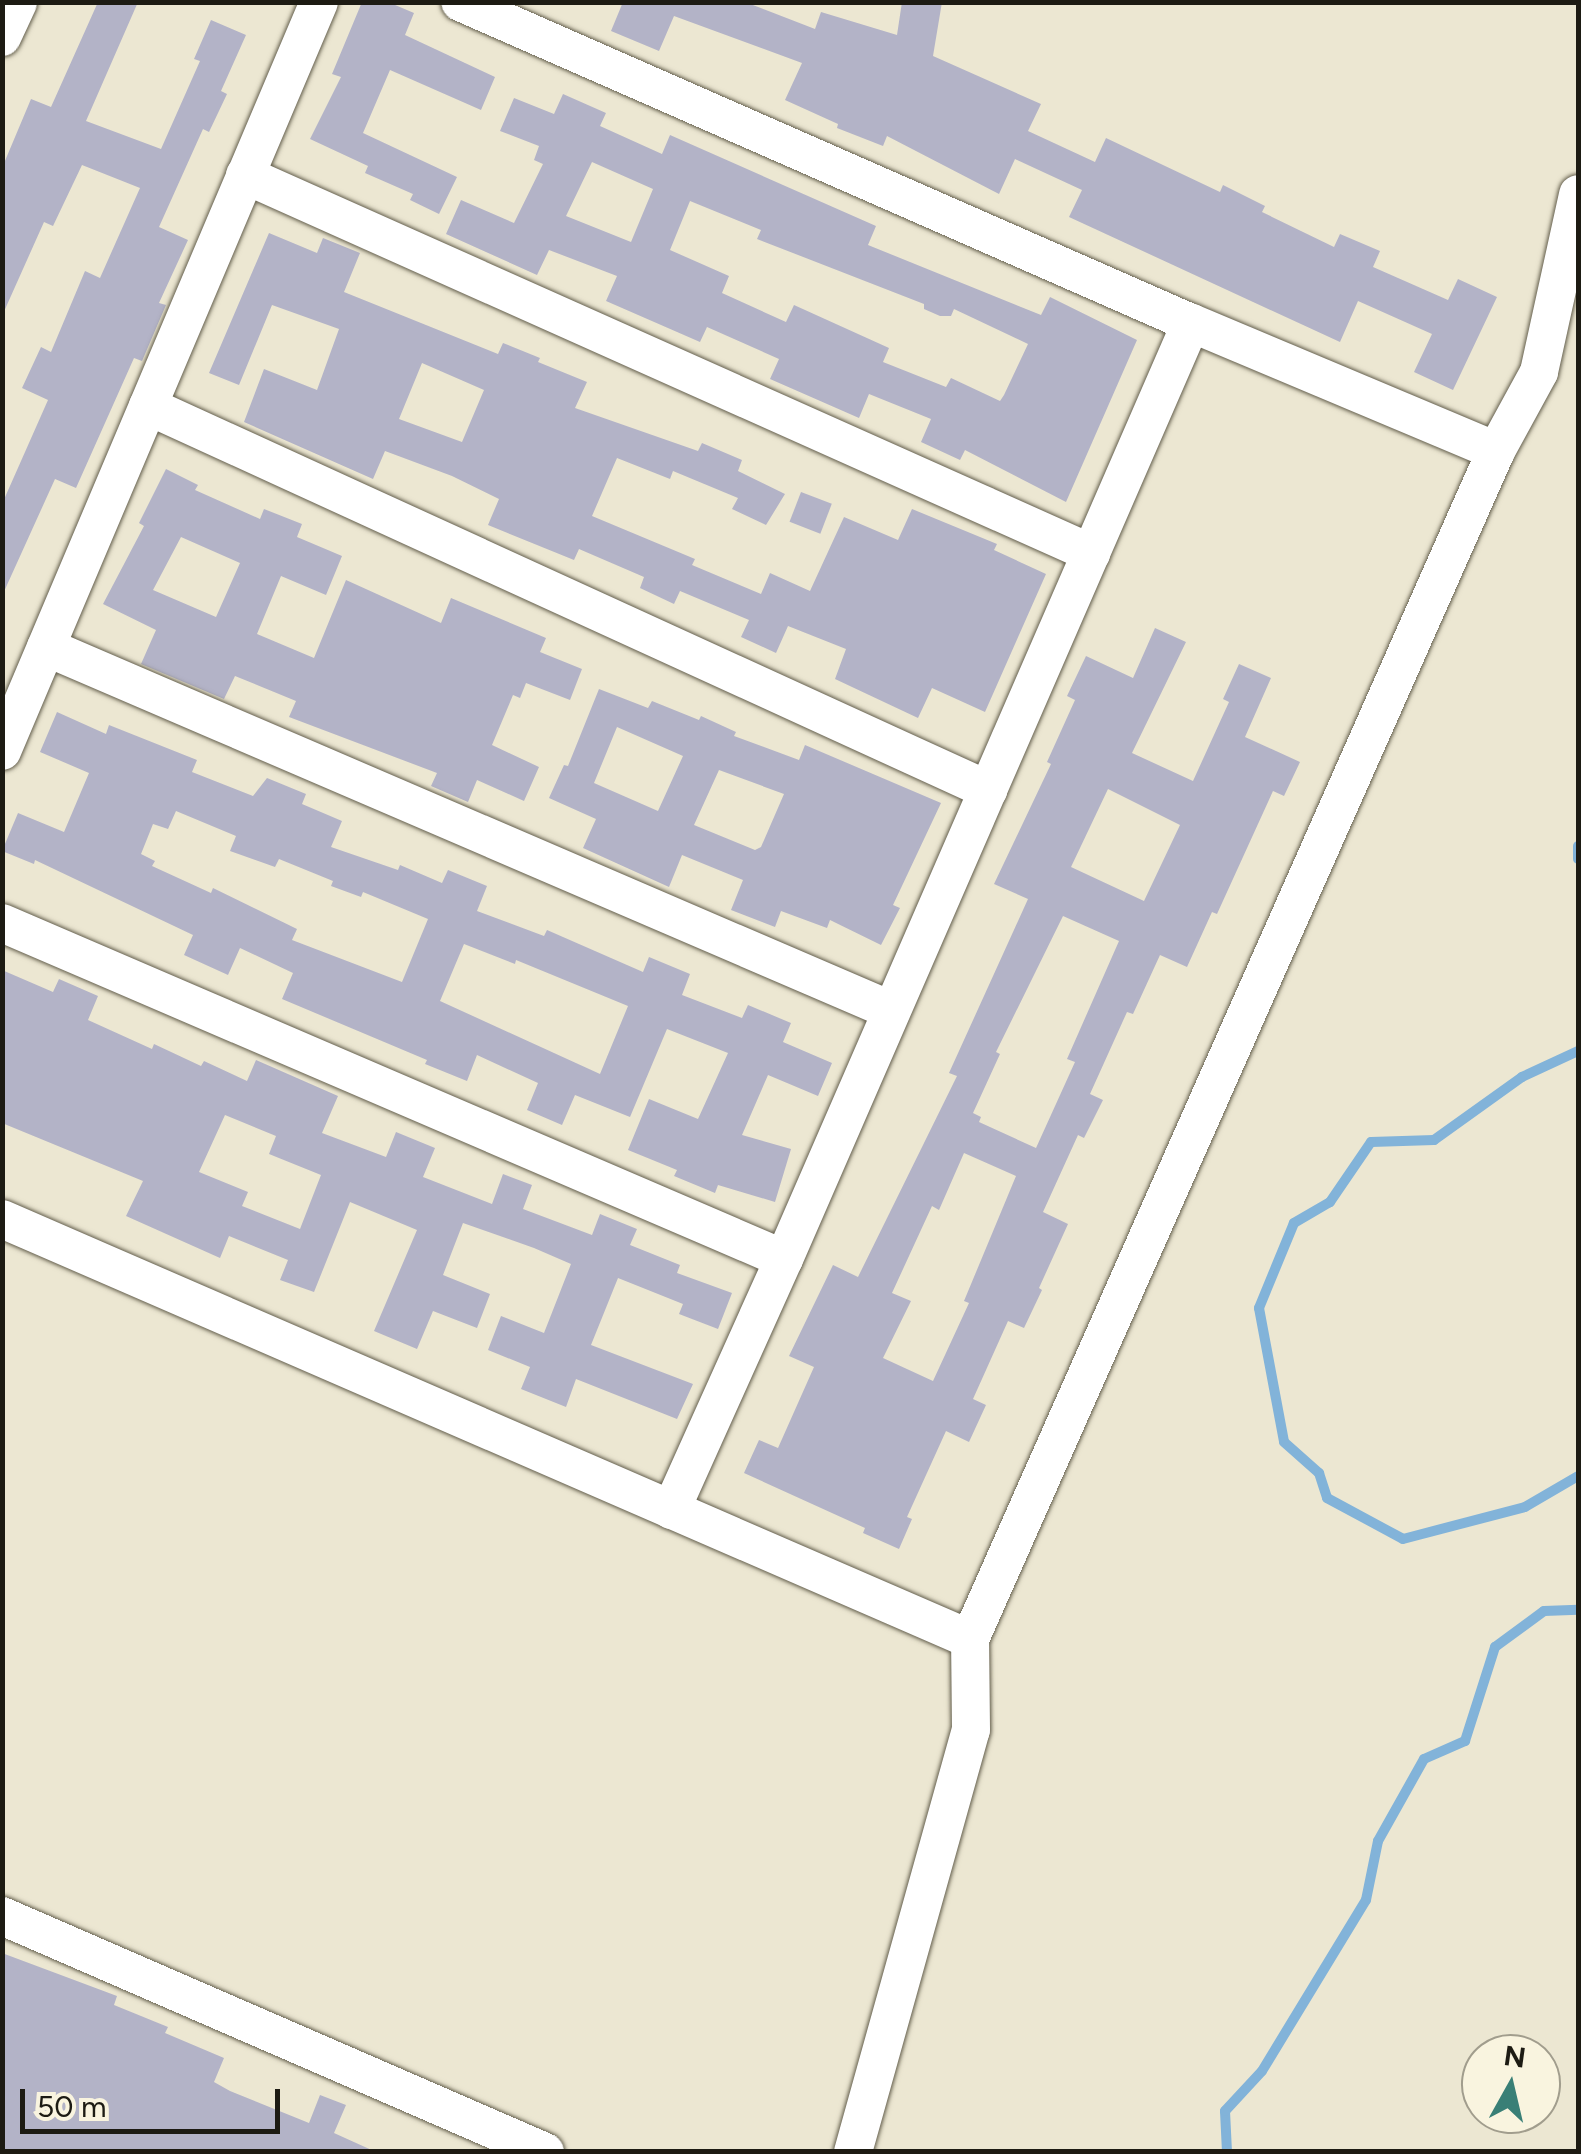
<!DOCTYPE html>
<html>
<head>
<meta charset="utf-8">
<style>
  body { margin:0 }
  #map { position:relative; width:1581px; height:2154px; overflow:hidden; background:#ece7d2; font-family:Figtree,sans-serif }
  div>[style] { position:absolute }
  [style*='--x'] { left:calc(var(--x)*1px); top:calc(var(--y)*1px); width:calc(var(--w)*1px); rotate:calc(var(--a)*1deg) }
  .stream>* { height:10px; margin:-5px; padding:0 5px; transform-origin:5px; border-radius:5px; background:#82b3d9 }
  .building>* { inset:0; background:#b3b3c7; transform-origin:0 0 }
  .roads { filter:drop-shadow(0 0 2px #635e4c) drop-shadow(0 0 2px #635e4c) }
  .minor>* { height:38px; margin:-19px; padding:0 19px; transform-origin:19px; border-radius:19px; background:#fff }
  span { translate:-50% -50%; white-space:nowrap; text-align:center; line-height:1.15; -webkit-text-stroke:9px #f9f4df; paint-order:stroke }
  .frame { position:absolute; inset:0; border:5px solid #1d1b13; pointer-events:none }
  .north { position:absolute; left:1461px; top:2034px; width:100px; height:100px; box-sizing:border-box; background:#f9f4df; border:2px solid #a19d8d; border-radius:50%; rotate:8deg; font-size:28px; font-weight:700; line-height:40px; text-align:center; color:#1d1b13 }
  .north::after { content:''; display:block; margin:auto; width:35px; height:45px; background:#397f76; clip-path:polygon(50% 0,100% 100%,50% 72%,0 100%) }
  .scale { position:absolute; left:20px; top:2089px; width:260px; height:45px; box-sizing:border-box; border:5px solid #1d1b13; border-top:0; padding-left:12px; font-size:30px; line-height:35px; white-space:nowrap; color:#1d1b13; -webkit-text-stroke:8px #f9f4df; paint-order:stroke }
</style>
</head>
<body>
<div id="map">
  <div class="stream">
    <div style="--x:1578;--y:846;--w:13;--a:90"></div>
    <div style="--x:1578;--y:1051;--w:62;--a:155.1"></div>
    <div style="--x:1522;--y:1077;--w:108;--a:144.4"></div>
    <div style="--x:1434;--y:1140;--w:63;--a:178.2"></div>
    <div style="--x:1371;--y:1142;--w:73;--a:124.3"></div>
    <div style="--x:1330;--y:1202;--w:42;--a:149.7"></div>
    <div style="--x:1294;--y:1223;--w:92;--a:112.4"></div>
    <div style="--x:1259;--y:1308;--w:136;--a:79.4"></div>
    <div style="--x:1284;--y:1442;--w:47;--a:41.5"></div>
    <div style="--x:1319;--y:1473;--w:26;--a:72"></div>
    <div style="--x:1327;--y:1498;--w:86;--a:28.3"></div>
    <div style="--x:1403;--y:1539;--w:126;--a:-14.7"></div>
    <div style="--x:1525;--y:1507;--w:61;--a:-30.3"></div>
    <div style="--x:1227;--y:2152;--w:41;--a:-92.8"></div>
    <div style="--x:1225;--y:2111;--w:54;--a:-47.2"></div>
    <div style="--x:1262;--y:2071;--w:200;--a:-58.7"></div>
    <div style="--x:1366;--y:1900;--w:60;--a:-78.5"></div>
    <div style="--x:1378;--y:1841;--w:94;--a:-60.7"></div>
    <div style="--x:1424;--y:1759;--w:45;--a:-23.7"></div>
    <div style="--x:1465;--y:1741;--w:99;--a:-72.3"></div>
    <div style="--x:1495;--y:1647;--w:61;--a:-36.3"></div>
    <div style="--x:1544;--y:1611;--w:34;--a:-2"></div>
  </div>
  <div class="building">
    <div style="clip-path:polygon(98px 2px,138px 2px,86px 121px,161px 149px,200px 61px,194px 59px,211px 20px,246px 35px,221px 91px,227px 94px,209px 132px,203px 129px,159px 227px,188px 240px,159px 303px,166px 305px,142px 361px,134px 358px,76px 488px,55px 479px,2px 596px,2px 504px,48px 400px,22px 388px,41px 347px,51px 352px,85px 271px,100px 278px,140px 188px,82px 165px,53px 226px,44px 222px,2px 316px,2px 168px,31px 99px,51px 107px)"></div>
    <div style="clip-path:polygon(362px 2px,388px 2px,414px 13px,405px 35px,495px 77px,481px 110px,390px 70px,363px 133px,457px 177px,439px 214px,410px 200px,413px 194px,365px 173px,368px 166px,310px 139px,341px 77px,332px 74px)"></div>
    <div style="clip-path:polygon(623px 2px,745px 2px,815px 29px,821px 12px,897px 35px,902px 2px,942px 2px,933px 56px,1041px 104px,1028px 131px,1095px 162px,1106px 138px,1220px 192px,1223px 185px,1265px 206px,1262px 212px,1334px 247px,1340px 234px,1380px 251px,1373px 267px,1448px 300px,1458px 279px,1497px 297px,1453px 390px,1414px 372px,1432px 334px,1358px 301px,1340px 342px,1069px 217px,1082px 190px,1015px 159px,999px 194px,887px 136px,883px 146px,837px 128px,838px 124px,785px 100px,802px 63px,674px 16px,659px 51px,611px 31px)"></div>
    <div style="clip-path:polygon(evenodd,563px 94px,606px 113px,600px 126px,662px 154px,670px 135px,876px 226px,868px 245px,1041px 315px,1050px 297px,1137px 340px,1066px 502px,965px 450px,960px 460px,921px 442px,931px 419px,869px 394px,859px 418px,770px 379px,779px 359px,707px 327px,700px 342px,606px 301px,617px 276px,549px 250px,537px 275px,446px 234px,461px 200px,514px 223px,543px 164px,534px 160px,539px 146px,500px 131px,514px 98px,554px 114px,563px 94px,592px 162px,653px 189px,631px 242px,566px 216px,592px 162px,563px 94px,690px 201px,761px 230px,757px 239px,924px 304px,924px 309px,940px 316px,951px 316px,954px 309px,1028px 344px,1004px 395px,1000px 401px,951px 378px,946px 387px,883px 362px,889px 348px,794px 305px,786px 322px,722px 293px,729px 276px,670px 250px,690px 201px)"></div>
    <div style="clip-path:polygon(evenodd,269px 233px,317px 253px,323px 238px,360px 253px,344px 292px,498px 354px,503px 343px,540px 358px,538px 362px,587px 382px,575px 408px,698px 451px,702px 443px,742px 460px,738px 471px,785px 494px,766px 525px,732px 509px,738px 498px,673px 471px,670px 479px,617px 458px,592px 516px,695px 559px,692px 565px,761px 594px,770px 573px,810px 591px,844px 517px,898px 540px,912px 509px,997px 544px,994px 550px,1046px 574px,985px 712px,932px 688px,918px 718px,835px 679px,846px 649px,788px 626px,776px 653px,741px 637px,749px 620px,680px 591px,674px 604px,640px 588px,644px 577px,579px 549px,574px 560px,488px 525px,499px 499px,452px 476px,385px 451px,373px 479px,244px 422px,264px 369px,317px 390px,339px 329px,272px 305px,239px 385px,209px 373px,269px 233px,422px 363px,484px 390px,462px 442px,399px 419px,422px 363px)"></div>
    <div style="clip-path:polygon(evenodd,166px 469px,198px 485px,195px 490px,260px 519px,264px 509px,302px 524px,297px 537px,342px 556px,326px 595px,281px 576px,257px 634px,314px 658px,346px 580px,441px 623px,451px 598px,546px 638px,540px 652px,582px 669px,570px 700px,526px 683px,520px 698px,513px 695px,492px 745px,539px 767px,524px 801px,477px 780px,468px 802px,431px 786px,437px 773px,289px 717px,296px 701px,235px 676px,224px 699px,141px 664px,156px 630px,103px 604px,144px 526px,139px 523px,166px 469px,181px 537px,240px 563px,216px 617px,153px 590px,181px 537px)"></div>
    <div style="left:801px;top:492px;width:33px;height:32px;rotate:21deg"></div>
    <div style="clip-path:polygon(evenodd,1155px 628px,1186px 642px,1132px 753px,1193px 781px,1229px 702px,1223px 699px,1239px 664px,1271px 678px,1245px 737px,1300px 762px,1284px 796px,1273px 791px,1217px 914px,1212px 912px,1187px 967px,1160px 955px,1133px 1014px,1127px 1012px,1090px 1094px,1103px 1100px,1084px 1138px,1078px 1135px,1043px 1212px,1068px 1224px,1039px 1288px,1042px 1290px,1024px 1328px,1008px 1321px,973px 1399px,986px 1405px,969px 1442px,946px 1431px,907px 1517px,912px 1519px,899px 1549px,863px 1533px,865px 1528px,744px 1473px,759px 1440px,778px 1448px,814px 1367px,789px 1356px,833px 1265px,858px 1277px,957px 1076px,949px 1073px,1028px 899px,994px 884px,1051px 764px,1047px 762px,1075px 700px,1067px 696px,1086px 656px,1133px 678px,1155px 628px,1108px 789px,1180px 825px,1144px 901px,1071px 867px,1108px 789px,1155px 628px,1063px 916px,1119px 941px,1067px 1059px,1075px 1062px,1036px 1148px,979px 1122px,981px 1117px,973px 1113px,1000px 1054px,996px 1052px,1063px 916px,1155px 628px,964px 1153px,1016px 1176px,964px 1301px,969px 1303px,933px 1381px,883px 1358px,911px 1301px,892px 1293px,932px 1206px,939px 1210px,964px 1153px)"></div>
    <div style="clip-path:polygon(evenodd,599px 689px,648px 708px,652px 701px,699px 720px,701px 716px,736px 732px,734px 736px,799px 760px,805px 745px,941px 803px,893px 905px,900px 908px,881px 945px,830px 920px,827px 928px,781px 911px,775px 927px,731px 910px,743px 880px,682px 855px,669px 887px,583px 848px,596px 819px,549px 798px,564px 765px,568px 766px,599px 689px,617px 727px,683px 756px,658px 811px,594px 783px,617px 727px,599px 689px,719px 770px,784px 794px,761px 847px,755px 850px,694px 825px,719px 770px)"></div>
    <div style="clip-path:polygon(evenodd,57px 712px,106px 734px,109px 725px,197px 760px,192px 772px,253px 796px,267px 778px,306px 794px,302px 804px,342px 821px,331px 847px,398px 870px,400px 865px,442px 883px,448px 870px,487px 886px,477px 911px,544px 936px,547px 930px,643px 972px,649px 957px,690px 974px,682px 995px,742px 1018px,748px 1005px,791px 1023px,783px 1042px,832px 1063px,818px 1096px,768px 1075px,742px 1135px,791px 1149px,775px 1202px,718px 1185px,715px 1193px,674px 1176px,677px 1170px,628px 1150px,649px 1099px,698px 1119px,728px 1053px,667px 1029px,630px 1117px,575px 1095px,562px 1125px,527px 1110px,538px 1083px,477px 1055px,467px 1081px,425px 1064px,427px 1060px,282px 999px,293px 973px,240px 948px,228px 975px,184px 955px,193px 935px,35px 860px,34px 864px,2px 851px,18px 813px,64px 832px,89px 773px,40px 752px,57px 712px,176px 811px,236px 836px,230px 851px,275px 867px,279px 859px,333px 881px,331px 886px,361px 897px,363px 892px,428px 919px,402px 982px,292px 940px,297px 929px,213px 888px,211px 893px,152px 866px,155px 861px,141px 854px,153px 824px,168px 829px,176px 811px,57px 712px,464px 944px,515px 964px,516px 960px,628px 1006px,600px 1074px,440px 1001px,464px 944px)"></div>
    <div style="clip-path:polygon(evenodd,2px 970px,53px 992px,59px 979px,98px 996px,88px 1020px,152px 1049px,154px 1044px,201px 1066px,204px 1061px,247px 1081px,256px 1060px,338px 1096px,322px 1133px,386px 1157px,396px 1132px,435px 1148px,423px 1177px,492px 1204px,503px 1174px,532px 1185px,523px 1209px,592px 1235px,600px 1214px,637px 1229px,630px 1245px,680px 1265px,677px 1273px,732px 1293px,718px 1329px,679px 1314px,683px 1304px,618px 1278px,591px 1345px,693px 1384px,677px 1419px,576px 1379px,566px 1407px,521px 1389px,530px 1367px,488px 1350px,501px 1316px,544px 1333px,571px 1264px,534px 1248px,463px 1223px,443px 1275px,490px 1294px,477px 1328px,433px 1311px,417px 1349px,374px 1331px,417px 1230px,350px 1202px,314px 1292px,280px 1280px,288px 1260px,229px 1236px,220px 1258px,126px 1216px,143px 1181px,2px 1123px,2px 970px,225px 1115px,276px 1136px,269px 1154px,321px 1175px,300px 1229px,242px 1206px,248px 1192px,199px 1172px,225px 1115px)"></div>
    <div style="clip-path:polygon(2px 1953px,117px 1996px,114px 2005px,168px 2027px,165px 2033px,224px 2058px,214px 2082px,230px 2091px,309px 2123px,320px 2095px,346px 2105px,334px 2133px,376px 2152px,2px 2152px)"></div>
  </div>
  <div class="roads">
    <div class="minor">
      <div style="--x:2;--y:37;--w:38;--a:-65"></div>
      <div style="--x:245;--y:175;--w:927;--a:24.08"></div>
      <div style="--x:148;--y:406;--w:924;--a:24.57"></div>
      <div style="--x:1496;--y:451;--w:90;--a:-61.4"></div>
      <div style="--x:1539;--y:372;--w:182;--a:-77.6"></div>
      <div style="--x:46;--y:647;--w:919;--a:23.27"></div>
      <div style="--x:2;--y:751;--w:813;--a:-67.06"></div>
      <div style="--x:2;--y:923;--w:851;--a:23.25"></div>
      <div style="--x:784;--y:1259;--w:1021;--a:-66.5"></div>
      <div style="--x:2;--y:1219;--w:1055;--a:23.46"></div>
      <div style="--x:970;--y:1639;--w:1299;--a:-66.12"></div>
      <div style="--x:1496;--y:451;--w:331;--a:-157.2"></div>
      <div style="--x:1191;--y:323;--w:798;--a:-156.29"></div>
      <div style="--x:671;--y:1510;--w:275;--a:-65.8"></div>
      <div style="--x:2;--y:1916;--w:592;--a:23.49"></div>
      <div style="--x:853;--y:2152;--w:438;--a:-74.4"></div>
      <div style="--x:971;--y:1730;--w:91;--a:-90.6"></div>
    </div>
  </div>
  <div class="frame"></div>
  <div class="north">N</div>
  <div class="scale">50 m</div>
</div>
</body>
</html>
